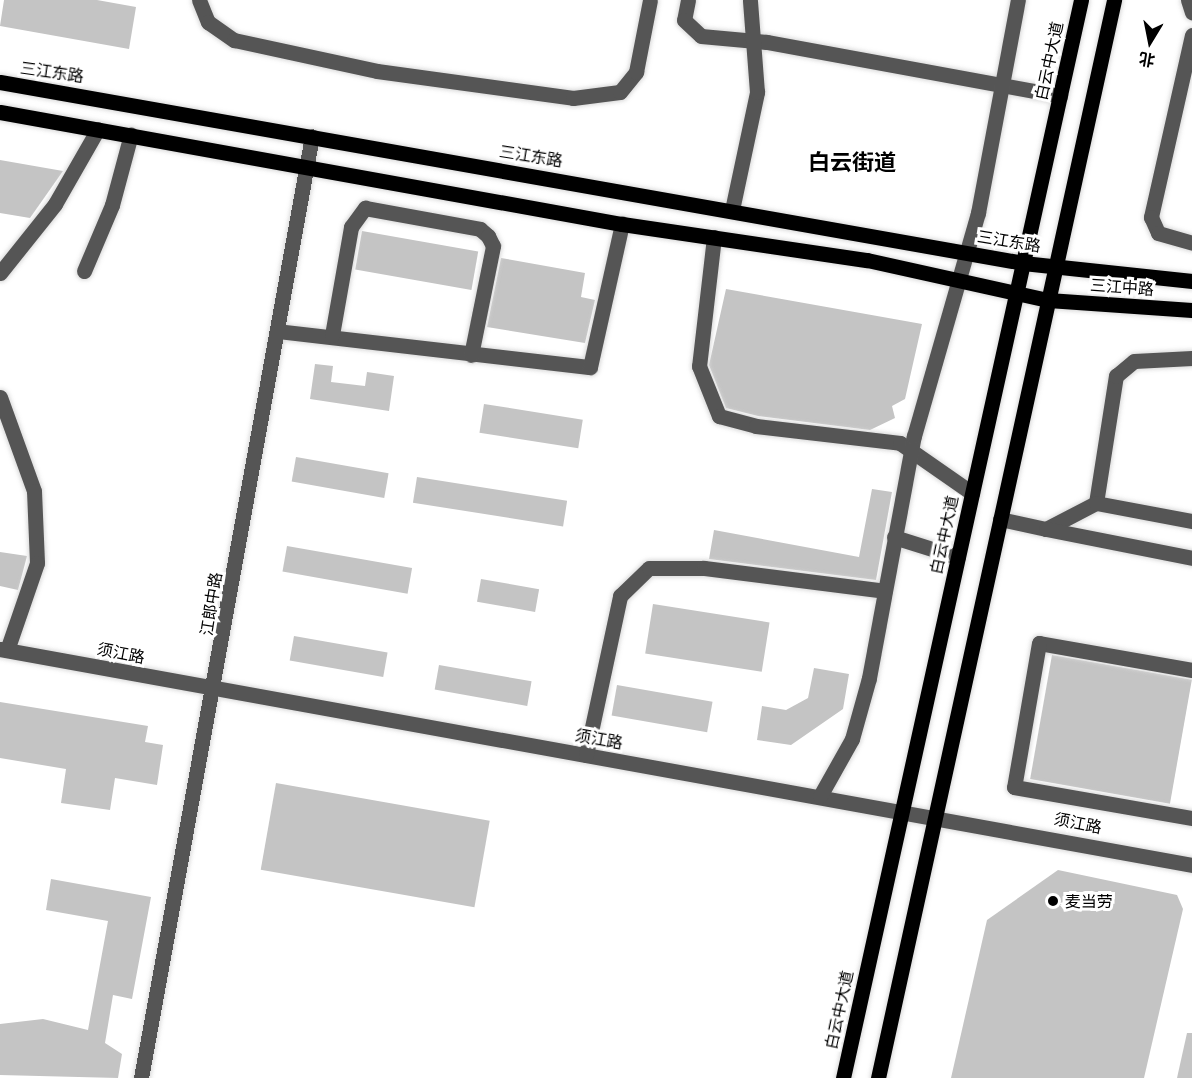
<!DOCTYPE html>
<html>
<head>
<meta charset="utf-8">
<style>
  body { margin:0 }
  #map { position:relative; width:1192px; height:1078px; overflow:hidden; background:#fff; font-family:Manrope,"Noto Sans SC",sans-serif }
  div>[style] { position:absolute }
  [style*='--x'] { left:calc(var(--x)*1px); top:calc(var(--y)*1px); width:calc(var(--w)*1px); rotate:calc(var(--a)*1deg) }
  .building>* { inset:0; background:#c4c4c4; transform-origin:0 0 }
  .roads { filter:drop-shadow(0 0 2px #dbdbdb) drop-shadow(0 0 2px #dbdbdb) }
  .minor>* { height:15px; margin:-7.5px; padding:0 7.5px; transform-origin:7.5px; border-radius:7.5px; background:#555 }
  .major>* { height:15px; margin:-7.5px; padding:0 7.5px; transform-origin:7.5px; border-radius:7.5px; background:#000 }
  .dots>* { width:16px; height:16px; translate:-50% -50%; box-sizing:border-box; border:3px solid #fff; border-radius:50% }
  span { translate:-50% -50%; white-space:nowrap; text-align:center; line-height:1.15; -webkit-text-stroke:6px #fff; paint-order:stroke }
  .street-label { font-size:16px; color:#000 }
  .poi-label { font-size:16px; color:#000 }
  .left { translate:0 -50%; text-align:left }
  .district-label { font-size:22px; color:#000; font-weight:700 }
  .north { position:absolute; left:1120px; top:12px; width:60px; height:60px; -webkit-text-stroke:4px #fff; paint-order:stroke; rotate:190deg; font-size:16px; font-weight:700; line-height:24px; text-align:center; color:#000 }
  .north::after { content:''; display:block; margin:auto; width:21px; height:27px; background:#000; clip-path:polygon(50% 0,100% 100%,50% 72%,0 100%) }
</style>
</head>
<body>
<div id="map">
  <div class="building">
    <div style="clip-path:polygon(4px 0,97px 0,136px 7px,129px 49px,0 26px)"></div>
    <div style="clip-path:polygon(0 160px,63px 171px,30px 218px,0 213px)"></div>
    <div style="left:362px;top:231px;width:118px;height:39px;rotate:10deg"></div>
    <div style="clip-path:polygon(501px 258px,585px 273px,581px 297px,595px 300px,585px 343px,487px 327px)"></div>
    <div style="clip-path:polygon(726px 289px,922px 324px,905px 399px,892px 406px,895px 418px,870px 430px,758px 416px,726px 408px,709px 365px)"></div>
    <div style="clip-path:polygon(315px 364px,333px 366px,331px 382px,365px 386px,367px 372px,394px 376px,389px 411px,310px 399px)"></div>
    <div style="left:484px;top:404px;width:100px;height:29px;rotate:9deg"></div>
    <div style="left:296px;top:457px;width:94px;height:25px;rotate:10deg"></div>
    <div style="left:417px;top:477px;width:152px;height:26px;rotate:9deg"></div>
    <div style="clip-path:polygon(872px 489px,892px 492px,876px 580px,709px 559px,714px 530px,859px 557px)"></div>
    <div style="left:287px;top:546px;width:127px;height:26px;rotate:10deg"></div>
    <div style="clip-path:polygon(0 552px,27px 556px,18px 590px,0 586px)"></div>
    <div style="left:481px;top:579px;width:59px;height:23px;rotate:10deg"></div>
    <div style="left:653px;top:604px;width:118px;height:50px;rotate:9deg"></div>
    <div style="left:294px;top:636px;width:95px;height:25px;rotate:10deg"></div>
    <div style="left:1052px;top:655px;width:142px;height:126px;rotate:10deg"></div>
    <div style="left:439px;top:665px;width:94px;height:25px;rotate:10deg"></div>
    <div style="clip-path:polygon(814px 668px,849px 674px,843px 709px,791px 745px,757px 740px,762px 706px,786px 710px,808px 698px)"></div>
    <div style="left:617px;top:685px;width:97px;height:31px;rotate:10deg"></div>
    <div style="clip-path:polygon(0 702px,148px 726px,145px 742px,163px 745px,157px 785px,115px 778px,110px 810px,61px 803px,66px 769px,0 758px)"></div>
    <div style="left:276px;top:783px;width:217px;height:88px;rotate:10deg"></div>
    <div style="clip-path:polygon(1058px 870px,1177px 895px,1183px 909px,1144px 1078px,951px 1078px,987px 920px)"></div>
    <div style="clip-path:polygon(51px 879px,151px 897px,132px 999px,113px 995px,105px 1043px,122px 1054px,118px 1078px,0 1075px,0 1024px,43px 1019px,88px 1030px,108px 921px,46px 910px)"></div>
    <div style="clip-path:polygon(1187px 1033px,1192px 1033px,1192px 1078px,1177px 1078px)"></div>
  </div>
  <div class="roads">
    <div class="minor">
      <div style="--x:199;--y:0;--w:24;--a:68"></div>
      <div style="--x:208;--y:22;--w:32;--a:35"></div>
      <div style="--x:234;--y:40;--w:146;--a:12.2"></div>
      <div style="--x:377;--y:71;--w:198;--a:7.8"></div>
      <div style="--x:573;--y:98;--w:47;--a:-7.3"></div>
      <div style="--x:620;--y:92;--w:26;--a:-51"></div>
      <div style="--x:636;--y:72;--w:73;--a:-79"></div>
      <div style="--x:688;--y:0;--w:20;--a:101"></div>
      <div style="--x:684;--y:20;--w:23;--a:43"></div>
      <div style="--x:701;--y:36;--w:66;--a:5.2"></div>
      <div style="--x:767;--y:42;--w:298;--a:10.4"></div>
      <div style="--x:1188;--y:0;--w:13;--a:72"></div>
      <div style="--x:1192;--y:35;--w:187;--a:102.7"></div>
      <div style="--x:1151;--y:217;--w:17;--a:66"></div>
      <div style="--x:1158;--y:233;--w:35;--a:16"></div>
      <div style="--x:732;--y:210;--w:121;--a:-78"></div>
      <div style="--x:757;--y:92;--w:92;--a:-94.4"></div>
      <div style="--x:714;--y:237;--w:130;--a:96.6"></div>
      <div style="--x:699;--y:366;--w:54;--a:68.2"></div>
      <div style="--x:719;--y:416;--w:38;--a:15"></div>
      <div style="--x:756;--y:426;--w:145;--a:6.7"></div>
      <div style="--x:900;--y:443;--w:88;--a:34.8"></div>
      <div style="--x:84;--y:271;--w:72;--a:-67"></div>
      <div style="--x:112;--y:205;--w:73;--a:-75"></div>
      <div style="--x:0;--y:273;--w:88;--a:-51.4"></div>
      <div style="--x:55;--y:204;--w:86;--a:-60.2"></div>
      <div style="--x:277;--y:331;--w:315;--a:6.6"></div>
      <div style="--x:590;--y:367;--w:147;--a:-77.4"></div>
      <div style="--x:332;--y:335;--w:110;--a:-80"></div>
      <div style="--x:351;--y:227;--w:24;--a:-54"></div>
      <div style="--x:365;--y:208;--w:117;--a:10.3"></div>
      <div style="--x:480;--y:229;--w:11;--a:41"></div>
      <div style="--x:488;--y:236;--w:11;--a:63"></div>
      <div style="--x:493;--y:246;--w:111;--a:101.4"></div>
      <div style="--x:0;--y:397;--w:100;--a:70.1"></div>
      <div style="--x:34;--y:491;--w:72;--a:87.6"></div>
      <div style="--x:37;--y:563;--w:92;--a:109"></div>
      <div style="--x:1096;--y:503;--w:129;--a:-81.1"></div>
      <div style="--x:1116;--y:376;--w:23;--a:-40"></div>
      <div style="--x:1134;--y:361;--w:58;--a:-3"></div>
      <div style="--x:1000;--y:519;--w:47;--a:12.3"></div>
      <div style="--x:1046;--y:529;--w:56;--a:-27.5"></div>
      <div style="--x:1096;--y:503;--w:98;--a:10.6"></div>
      <div style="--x:1046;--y:529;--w:149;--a:11.2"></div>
      <div style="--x:894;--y:537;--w:67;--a:17.4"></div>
      <div style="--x:0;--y:649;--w:1211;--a:10.27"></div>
      <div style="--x:1192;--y:670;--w:155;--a:-170"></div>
      <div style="--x:1039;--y:643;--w:146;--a:99.8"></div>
      <div style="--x:1014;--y:787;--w:181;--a:9.9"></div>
      <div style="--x:586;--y:755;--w:163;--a:-77.9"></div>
      <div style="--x:620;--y:596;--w:40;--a:-44"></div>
      <div style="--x:649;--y:568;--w:55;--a:0"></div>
      <div style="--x:704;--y:568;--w:182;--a:7.2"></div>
      <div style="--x:820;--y:796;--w:65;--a:-60.7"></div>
      <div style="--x:852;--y:739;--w:63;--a:-74.4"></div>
      <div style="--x:869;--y:678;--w:246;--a:-79.5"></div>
      <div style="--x:914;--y:436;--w:232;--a:-74"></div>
      <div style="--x:978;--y:213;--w:217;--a:-79.4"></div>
      <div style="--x:141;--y:1078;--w:957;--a:-79.71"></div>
    </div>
    <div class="major">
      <div style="--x:0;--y:82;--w:1039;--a:10.03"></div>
      <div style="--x:1023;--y:263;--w:170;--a:6.1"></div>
      <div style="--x:0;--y:112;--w:632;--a:10.21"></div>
      <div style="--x:622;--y:224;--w:248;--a:8.4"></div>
      <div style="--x:867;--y:260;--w:185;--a:12.5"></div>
      <div style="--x:1048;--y:300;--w:144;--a:4"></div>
      <div style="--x:843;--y:1078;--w:1104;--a:-77.55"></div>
      <div style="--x:878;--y:1078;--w:1104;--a:-77.65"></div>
    </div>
  </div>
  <div class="dots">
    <div style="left:1053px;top:901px;background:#000"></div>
  </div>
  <div class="street-label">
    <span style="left:1049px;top:61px;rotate:-78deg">白云中大道</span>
    <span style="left:52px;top:72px;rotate:8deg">三江东路</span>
    <span style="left:531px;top:156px;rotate:9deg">三江东路</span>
    <span style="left:1009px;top:241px;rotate:9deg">三江东路</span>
    <span style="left:1122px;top:287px;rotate:4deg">三江中路</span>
    <span style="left:944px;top:535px;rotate:-78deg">白云中大道</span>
    <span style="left:211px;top:604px;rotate:-81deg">江郎中路</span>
    <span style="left:121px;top:653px;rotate:11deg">须江路</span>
    <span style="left:599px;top:739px;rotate:10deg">须江路</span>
    <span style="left:1078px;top:823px;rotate:11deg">须江路</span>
    <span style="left:839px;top:1010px;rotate:-78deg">白云中大道</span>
  </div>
  <div class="poi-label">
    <span class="left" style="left:1065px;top:901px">麦当劳</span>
  </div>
  <div class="district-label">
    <span style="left:852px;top:163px">白云街道</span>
  </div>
  <div class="north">北</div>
</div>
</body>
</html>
